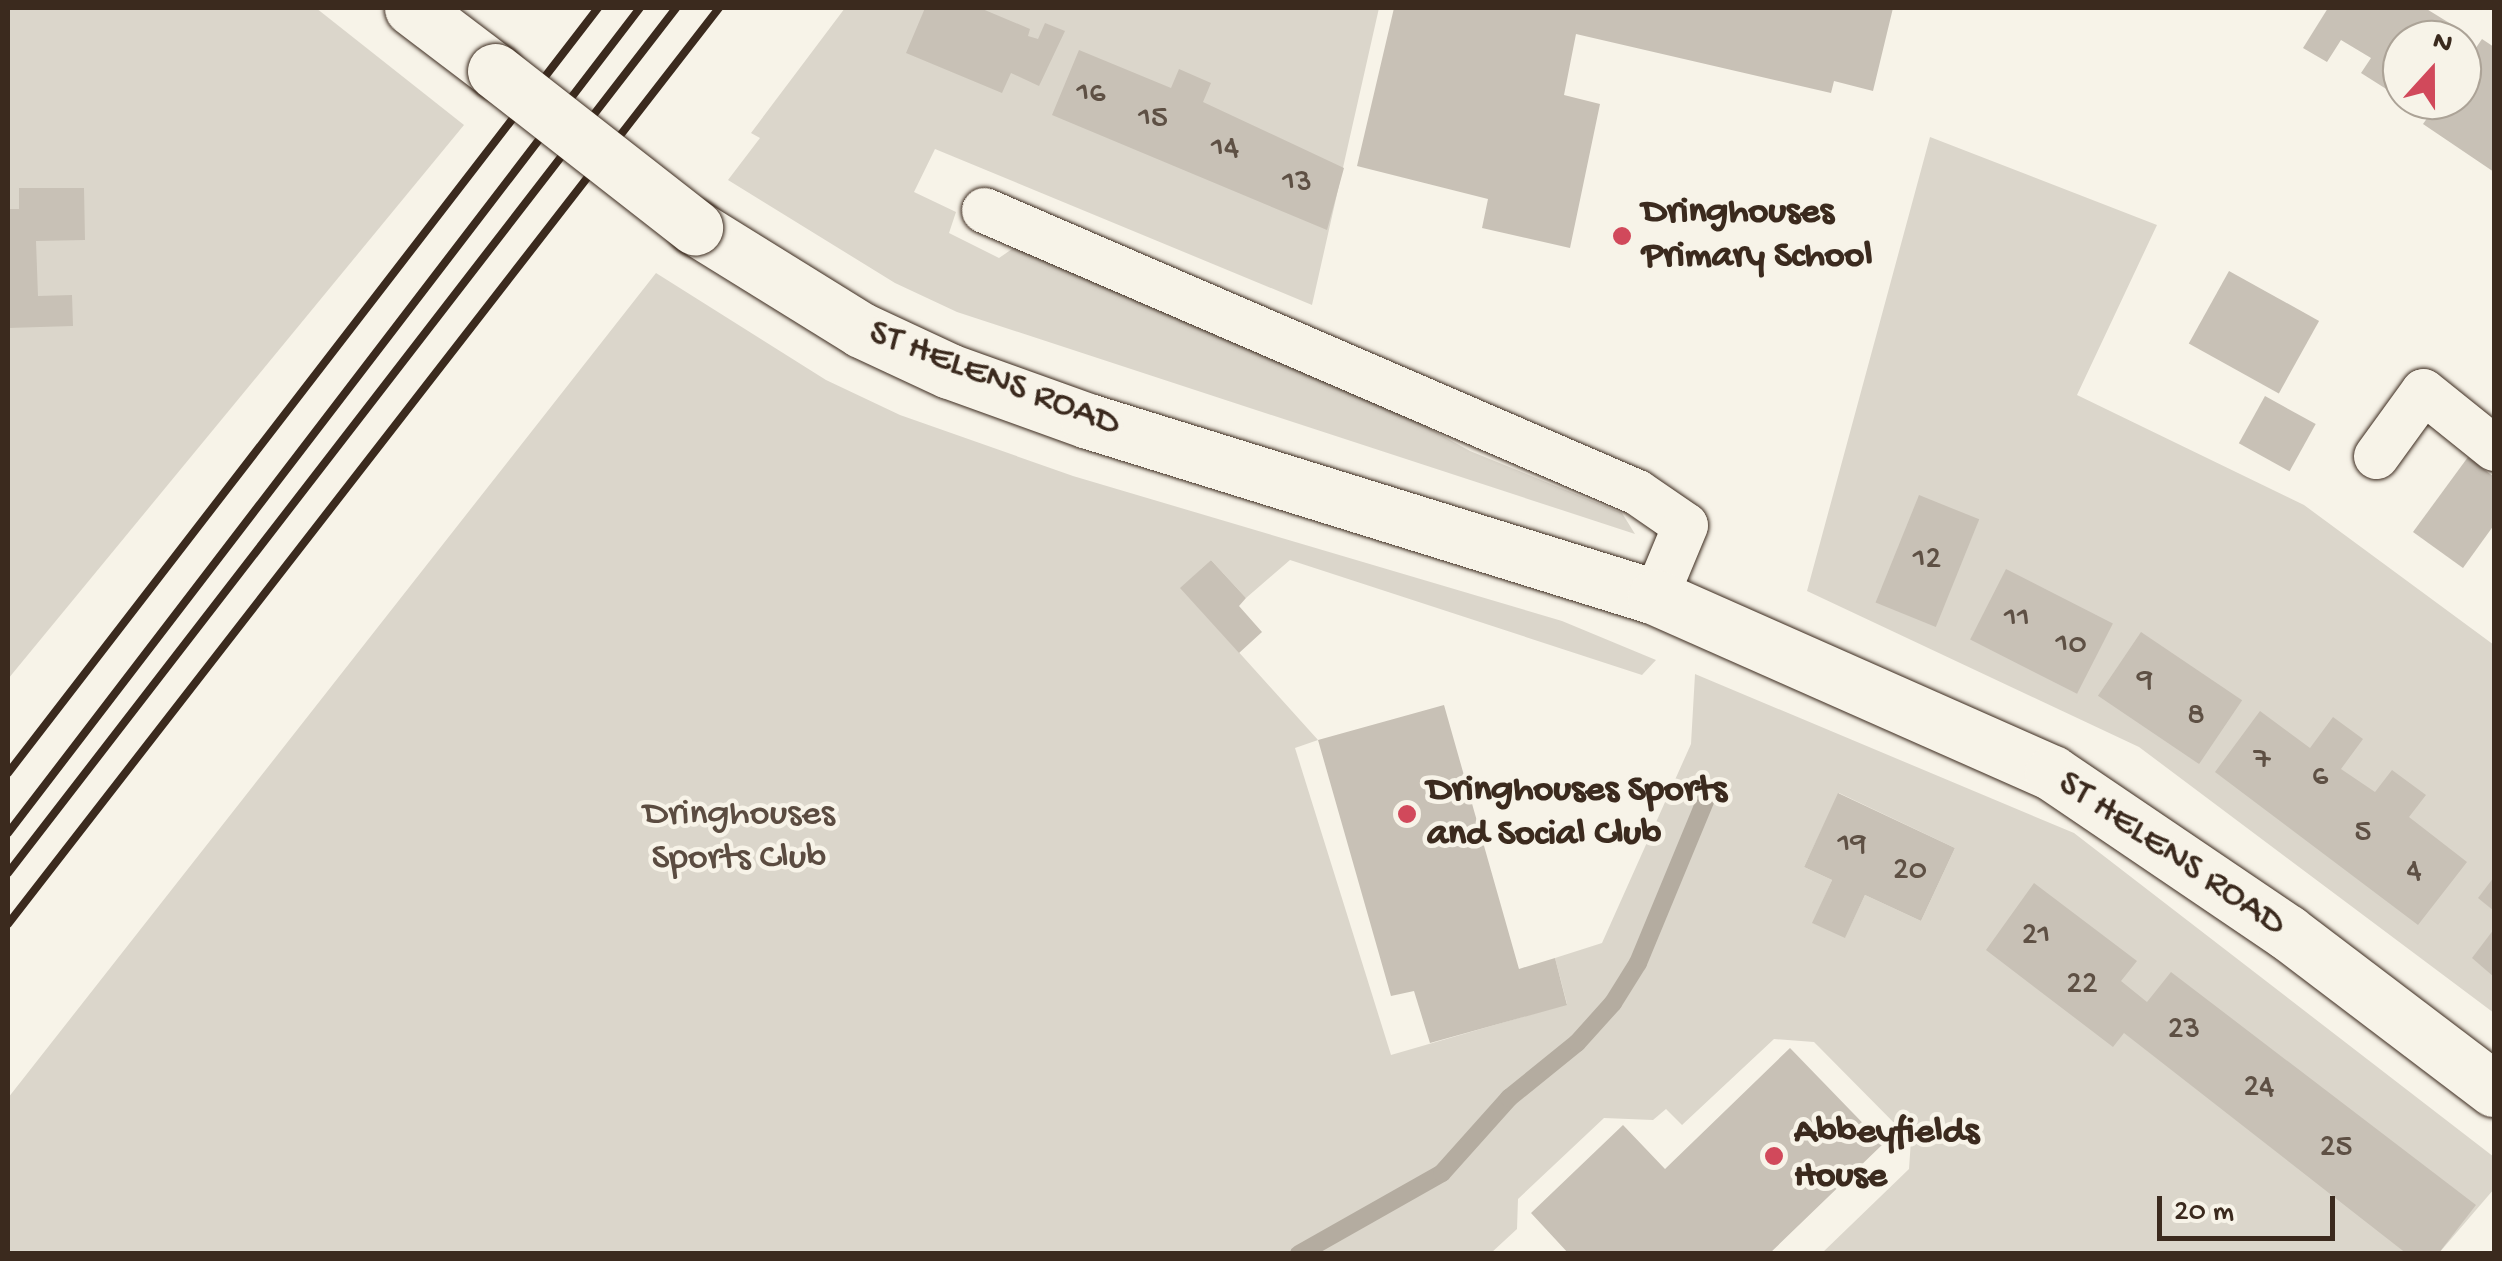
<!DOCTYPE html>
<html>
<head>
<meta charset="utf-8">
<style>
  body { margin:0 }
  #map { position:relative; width:2502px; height:1261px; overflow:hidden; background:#f7f3e8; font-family:"Gochi Hand",sans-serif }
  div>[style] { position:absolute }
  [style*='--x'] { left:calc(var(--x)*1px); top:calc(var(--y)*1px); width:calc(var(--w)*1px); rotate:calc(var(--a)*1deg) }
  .green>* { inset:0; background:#dbd6cb }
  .stream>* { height:18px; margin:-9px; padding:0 9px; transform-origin:9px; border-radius:9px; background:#b4aca0 }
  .building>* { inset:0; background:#c8c1b6; transform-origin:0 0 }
  .roads { filter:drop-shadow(0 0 2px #3b2a1e) drop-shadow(0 0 2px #3b2a1e) }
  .minor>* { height:45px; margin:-22.5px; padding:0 22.5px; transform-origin:22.5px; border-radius:22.5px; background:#f7f3e8 }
  .tertiary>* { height:55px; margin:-27.5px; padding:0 27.5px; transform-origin:27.5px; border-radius:27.5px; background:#f7f3e8 }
  .rail>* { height:8px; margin:-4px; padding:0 4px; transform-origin:4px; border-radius:4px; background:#3b2a1e }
  .bridges { filter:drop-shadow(0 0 2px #3b2a1e) drop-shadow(0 0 2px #3b2a1e) }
  .tertiary-bridge>* { height:55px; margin:-27.5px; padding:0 27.5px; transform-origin:27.5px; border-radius:27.5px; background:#f7f3e8 }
  .dots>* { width:28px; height:28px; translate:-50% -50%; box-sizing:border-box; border:5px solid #f7f3e8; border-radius:50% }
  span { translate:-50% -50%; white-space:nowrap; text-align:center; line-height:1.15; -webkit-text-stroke:9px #f7f3e8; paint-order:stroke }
  .number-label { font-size:32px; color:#5e5044 }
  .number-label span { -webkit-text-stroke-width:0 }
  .poi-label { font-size:38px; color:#3b2a1e; font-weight:700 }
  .left { translate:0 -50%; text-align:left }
  .street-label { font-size:38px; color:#3b2a1e }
  .park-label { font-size:38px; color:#5b4c41 }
  .frame { position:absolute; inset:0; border:10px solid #3b2a1e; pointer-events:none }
  .north { position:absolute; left:2382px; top:20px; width:100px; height:100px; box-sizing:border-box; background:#f7f3e8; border:2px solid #aca397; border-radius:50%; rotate:21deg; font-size:28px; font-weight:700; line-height:40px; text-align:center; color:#3b2a1e }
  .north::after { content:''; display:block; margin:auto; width:35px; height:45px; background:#d1495b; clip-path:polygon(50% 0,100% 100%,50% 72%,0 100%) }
  .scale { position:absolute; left:2157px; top:1196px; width:178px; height:45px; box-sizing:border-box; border:5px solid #3b2a1e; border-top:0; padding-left:12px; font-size:30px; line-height:35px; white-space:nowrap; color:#3b2a1e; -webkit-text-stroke:8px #f7f3e8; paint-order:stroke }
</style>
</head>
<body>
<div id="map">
  <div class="green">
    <div style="clip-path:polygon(8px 8px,316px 8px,464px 125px,8px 679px)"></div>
    <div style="clip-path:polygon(845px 8px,1379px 8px,1312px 305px,935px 149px,914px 192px,956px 212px,949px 233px,999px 258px,1021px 243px,1385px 404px,1470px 451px,1622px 513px,1635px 534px,957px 312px,895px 283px,728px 180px,760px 138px,751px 133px)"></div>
    <div style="clip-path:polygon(1930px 137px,2157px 225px,2077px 395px,2304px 505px,2494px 645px,2494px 1013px,2139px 747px,1807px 591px)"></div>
    <div style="clip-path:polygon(evenodd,656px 273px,826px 380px,900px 415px,1073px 476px,1562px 621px,1656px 660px,1642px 675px,1290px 560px,1246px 598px,1211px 560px,1181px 588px,1318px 740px,1295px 748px,1391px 1055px,1567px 1004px,1555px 958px,1602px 943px,1691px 744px,1695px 674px,2074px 833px,2494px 1157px,2494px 1189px,2439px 1253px,1822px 1253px,1909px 1169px,1911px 1140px,1814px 1042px,1774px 1039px,1682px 1125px,1666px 1109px,1653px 1120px,1604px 1118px,1518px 1199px,1517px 1229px,1491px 1253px,8px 1254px,8px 1098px,656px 273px,1839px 793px,1955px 848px,1921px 921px,1865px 895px,1845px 937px,1813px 923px,1832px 880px,1804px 867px,1839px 793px)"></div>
  </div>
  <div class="stream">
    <div style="--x:1299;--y:1254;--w:164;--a:-29.5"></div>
    <div style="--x:1442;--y:1173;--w:101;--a:-48.2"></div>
    <div style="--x:1509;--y:1098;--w:87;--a:-39"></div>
    <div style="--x:1577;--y:1043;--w:54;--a:-48"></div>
    <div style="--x:1613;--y:1003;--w:47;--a:-58"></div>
    <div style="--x:1638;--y:963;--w:185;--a:-67.5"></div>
  </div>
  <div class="building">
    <div style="clip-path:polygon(925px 8px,980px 8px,1030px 29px,1028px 36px,1038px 39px,1045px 23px,1065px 31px,1039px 86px,1011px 73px,1002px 93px,906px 53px)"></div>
    <div style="clip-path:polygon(1394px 8px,1893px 8px,1873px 91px,1834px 81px,1831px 93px,1576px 34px,1564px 95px,1600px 104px,1570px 248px,1482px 228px,1488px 199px,1357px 166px)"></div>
    <div style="clip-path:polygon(2328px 8px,2425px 8px,2464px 32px,2459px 40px,2402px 40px,2402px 99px,2361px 73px,2371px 58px,2341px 40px,2327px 62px,2303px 48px)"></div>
    <div style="clip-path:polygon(2482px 39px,2494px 47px,2494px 172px,2423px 124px,2440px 100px,2462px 100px,2462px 68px)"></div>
    <div style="clip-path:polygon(1079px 50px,1171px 88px,1179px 69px,1211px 83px,1203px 102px,1344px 168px,1327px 230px,1052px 115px)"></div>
    <div style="clip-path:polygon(19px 188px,84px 188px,85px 240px,36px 241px,38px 296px,72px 295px,73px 326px,8px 328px,8px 209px,19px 209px)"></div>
    <div style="left:2229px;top:271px;width:103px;height:83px;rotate:29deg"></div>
    <div style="left:2265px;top:396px;width:58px;height:54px;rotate:29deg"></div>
    <div style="clip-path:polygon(2468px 457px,2494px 477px,2494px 525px,2463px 568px,2413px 532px)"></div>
    <div style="left:1919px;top:495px;width:65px;height:116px;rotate:22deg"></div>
    <div style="clip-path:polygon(1211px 560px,1246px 598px,1239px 606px,1262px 632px,1239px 653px,1180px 588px)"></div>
    <div style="left:2006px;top:569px;width:120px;height:79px;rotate:27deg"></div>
    <div style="left:2141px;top:632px;width:122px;height:77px;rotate:34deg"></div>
    <div style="clip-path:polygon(1444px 705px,1519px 969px,1555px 958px,1567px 1005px,1430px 1043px,1414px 991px,1391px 996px,1318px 740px)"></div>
    <div style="clip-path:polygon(2260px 711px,2310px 748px,2333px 717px,2363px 739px,2341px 769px,2375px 792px,2392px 770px,2426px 795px,2409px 817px,2467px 862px,2418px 925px,2215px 772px)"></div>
    <div style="clip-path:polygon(1838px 793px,1955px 848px,1921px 921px,1865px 895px,1845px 938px,1812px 923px,1832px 880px,1804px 867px)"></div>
    <div style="clip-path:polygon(2494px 877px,2494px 911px,2478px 898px)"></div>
    <div style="clip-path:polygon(2034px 883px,2137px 961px,2121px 981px,2147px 1002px,2171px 972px,2476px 1205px,2438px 1254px,2407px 1254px,2124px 1033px,2113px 1047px,1986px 950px)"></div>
    <div style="clip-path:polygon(2494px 929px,2494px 977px,2472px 958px)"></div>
    <div style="clip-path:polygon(1790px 1048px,1883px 1144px,1769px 1254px,1569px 1254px,1531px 1213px,1623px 1125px,1665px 1169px)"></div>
  </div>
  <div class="roads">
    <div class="minor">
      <div style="--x:984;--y:210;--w:711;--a:23.36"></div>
      <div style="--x:1637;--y:492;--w:58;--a:34.5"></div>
      <div style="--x:1685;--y:525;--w:78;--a:112.6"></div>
      <div style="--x:2376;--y:456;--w:80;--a:-54.1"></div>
      <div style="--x:2423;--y:391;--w:91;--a:38.8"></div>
    </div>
    <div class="tertiary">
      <div style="--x:412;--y:8;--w:104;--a:37.2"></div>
      <div style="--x:695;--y:227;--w:195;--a:31.8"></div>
      <div style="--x:861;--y:330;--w:97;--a:25"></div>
      <div style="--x:949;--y:371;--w:148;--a:19.8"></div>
      <div style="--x:1088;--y:421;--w:594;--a:17.24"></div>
      <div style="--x:1655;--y:597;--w:434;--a:23.9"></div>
      <div style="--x:2052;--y:773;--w:284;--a:34.1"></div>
      <div style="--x:2287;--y:932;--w:260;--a:37.2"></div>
    </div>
  </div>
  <div class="rail">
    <div style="--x:8;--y:773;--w:966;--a:-52.36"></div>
    <div style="--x:8;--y:833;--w:1039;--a:-52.55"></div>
    <div style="--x:8;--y:873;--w:1093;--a:-52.32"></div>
    <div style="--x:8;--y:924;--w:1160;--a:-52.18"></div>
  </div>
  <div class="bridges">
    <div class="tertiary-bridge">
      <div style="--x:495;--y:71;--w:254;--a:38"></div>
    </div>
  </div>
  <div class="dots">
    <div style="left:1622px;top:236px;background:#d1495b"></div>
    <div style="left:1407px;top:814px;background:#d1495b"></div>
    <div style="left:1774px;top:1156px;background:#d1495b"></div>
  </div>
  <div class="number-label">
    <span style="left:1091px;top:94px">16</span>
    <span style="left:1153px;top:119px">15</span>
    <span style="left:1225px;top:149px">14</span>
    <span style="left:1297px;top:183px">13</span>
    <span style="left:1927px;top:560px">12</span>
    <span style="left:2017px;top:619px">11</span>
    <span style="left:2071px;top:645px">10</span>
    <span style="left:2145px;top:681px">9</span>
    <span style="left:2196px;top:716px">8</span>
    <span style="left:2262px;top:760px">7</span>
    <span style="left:2320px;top:777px">6</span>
    <span style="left:2363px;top:833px">5</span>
    <span style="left:1852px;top:845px">19</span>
    <span style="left:1910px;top:871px">20</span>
    <span style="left:2414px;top:872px">4</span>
    <span style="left:2036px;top:936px">21</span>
    <span style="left:2082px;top:985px">22</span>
    <span style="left:2184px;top:1030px">23</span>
    <span style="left:2259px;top:1088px">24</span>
    <span style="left:2336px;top:1148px">25</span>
  </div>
  <div class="poi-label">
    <span class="left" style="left:1642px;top:236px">Dringhouses<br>Primary School</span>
    <span class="left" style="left:1427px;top:814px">Dringhouses Sports<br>and Social Club</span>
    <span class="left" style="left:1794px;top:1156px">Abbeyfields<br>House</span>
  </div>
  <div class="street-label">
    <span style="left:994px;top:380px;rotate:21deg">ST HELENS ROAD</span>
    <span style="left:2171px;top:855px;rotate:34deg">ST HELENS ROAD</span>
  </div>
  <div class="park-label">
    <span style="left:739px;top:838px">Dringhouses<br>Sports Club</span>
  </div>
  <div class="frame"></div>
  <div class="north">N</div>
  <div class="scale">20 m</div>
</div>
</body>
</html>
